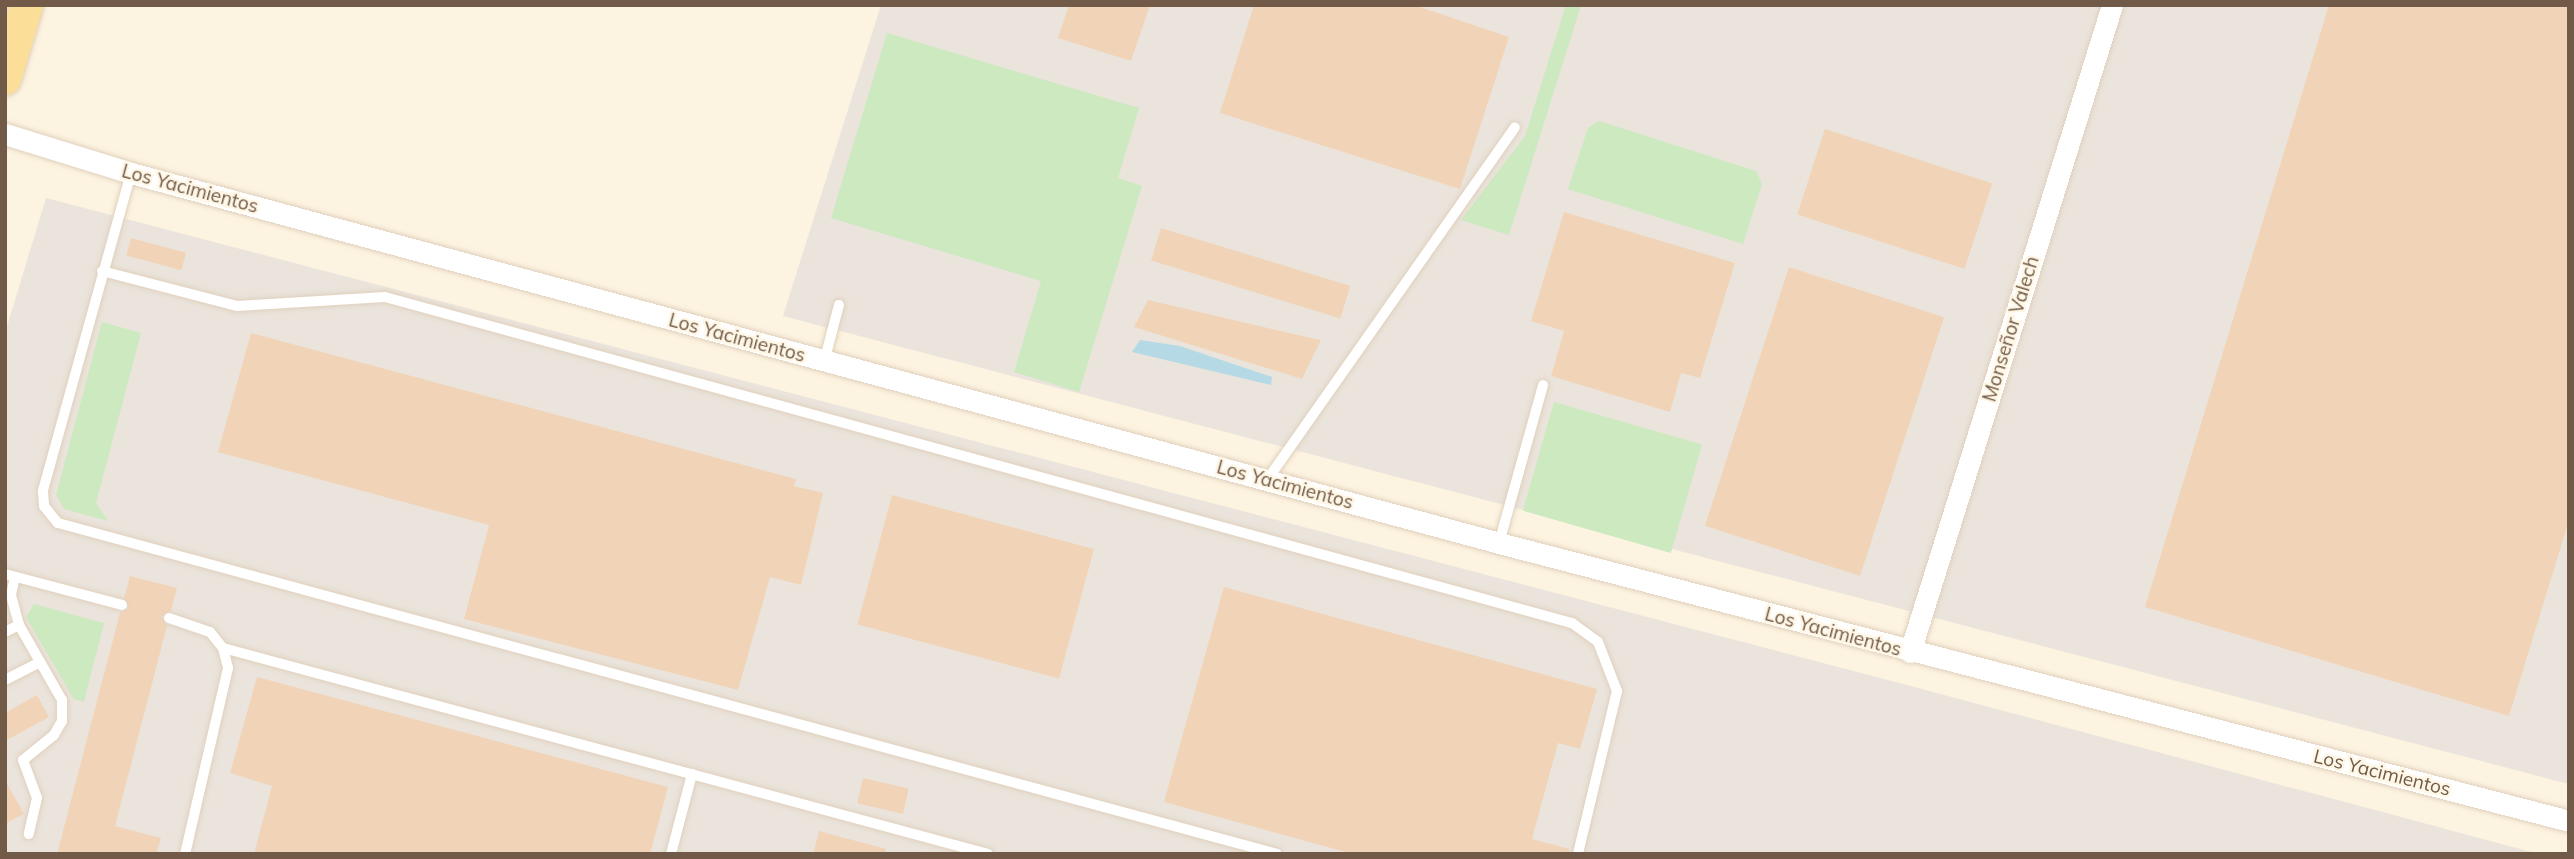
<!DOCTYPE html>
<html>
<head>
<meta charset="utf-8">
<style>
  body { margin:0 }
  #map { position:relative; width:2574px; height:859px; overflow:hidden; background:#fcf3e0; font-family:Mulish,sans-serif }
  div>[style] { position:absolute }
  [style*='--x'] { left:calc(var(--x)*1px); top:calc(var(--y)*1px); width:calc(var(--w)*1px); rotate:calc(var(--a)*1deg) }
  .industrial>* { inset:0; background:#eae4dc }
  .green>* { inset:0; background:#cce9bf; transform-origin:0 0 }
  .water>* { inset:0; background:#b5dae5 }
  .building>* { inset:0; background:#f1d4b8; transform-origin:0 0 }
  .roads { filter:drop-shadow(0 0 2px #e0d0bc) drop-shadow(0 0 2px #e0d0bc) }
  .lane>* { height:10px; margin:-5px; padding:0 5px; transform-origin:5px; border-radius:5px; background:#fff }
  .street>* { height:21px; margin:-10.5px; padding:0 10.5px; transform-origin:10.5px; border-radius:10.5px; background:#fff }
  .primary>* { height:32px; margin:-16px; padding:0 16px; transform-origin:16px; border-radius:16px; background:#fbdf98 }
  span { translate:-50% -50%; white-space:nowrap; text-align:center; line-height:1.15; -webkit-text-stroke:5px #fff7e6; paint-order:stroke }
  .street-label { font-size:19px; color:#725a48 }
  .frame { position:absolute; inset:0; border:7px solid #725a48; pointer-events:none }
</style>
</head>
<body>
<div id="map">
  <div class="industrial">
    <div style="clip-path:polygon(881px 5px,2569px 5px,2569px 784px,783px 316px)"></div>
    <div style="clip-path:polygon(46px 198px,1903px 684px,2539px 854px,5px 854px,5px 333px)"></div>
  </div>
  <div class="green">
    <div style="clip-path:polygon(1566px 5px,1581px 5px,1509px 235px,1461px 220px,1525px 136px)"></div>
    <div style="clip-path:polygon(887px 33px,1139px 108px,1118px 178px,1142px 186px,1079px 392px,1014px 372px,1041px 281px,831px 218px)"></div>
    <div style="clip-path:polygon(1599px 121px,1756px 171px,1762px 184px,1743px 244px,1568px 189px,1588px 128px)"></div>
    <div style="clip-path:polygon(102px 322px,141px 333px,96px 503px,108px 521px,64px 509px,56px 495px)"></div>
    <div style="left:1554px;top:402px;width:154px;height:113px;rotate:16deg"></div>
    <div style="clip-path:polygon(34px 604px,104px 623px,84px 702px,74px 699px,26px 617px)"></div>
  </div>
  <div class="water">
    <div style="clip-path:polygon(1140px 340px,1180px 346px,1272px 377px,1271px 385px,1132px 352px)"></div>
  </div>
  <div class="building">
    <div style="clip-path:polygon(1069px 5px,1150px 5px,1131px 61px,1058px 38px)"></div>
    <div style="clip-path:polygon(1254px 5px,1414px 5px,1509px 37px,1460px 189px,1220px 113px)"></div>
    <div style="clip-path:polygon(2329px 5px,2569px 5px,2569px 520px,2509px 716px,2145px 607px)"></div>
    <div style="left:1825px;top:129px;width:176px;height:90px;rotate:18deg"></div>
    <div style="clip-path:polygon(1564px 212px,1735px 263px,1700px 378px,1681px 373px,1670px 412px,1551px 376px,1564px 331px,1531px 321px)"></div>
    <div style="left:1161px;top:228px;width:198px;height:34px;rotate:17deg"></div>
    <div style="left:131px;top:238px;width:57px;height:18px;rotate:15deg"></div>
    <div style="left:1789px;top:267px;width:163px;height:272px;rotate:18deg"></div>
    <div style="clip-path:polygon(1148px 300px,1315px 339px,1321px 340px,1302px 379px,1134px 327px)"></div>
    <div style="clip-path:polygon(251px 333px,796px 479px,794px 486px,823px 493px,801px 585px,770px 577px,738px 690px,464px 619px,489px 525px,218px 452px)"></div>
    <div style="left:892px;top:495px;width:209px;height:134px;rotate:15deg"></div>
    <div style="clip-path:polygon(130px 576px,177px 588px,171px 611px,161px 616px,167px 626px,115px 826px,161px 838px,156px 854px,57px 854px,120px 613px,129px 608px,124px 598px)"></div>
    <div style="clip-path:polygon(1224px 587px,1597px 689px,1580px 749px,1558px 743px,1532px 839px,1569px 849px,1569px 854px,1353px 854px,1164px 802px)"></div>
    <div style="clip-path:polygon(257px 677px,668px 787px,650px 854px,254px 854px,272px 786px,230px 773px)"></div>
    <div style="clip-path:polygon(37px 695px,49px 717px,5px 741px,5px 713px)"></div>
    <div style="left:863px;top:778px;width:47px;height:26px;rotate:13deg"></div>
    <div style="clip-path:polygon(5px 780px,24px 814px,5px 824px)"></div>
    <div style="clip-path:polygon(819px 831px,886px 849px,885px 854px,813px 854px)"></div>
  </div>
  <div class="roads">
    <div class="lane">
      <div style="--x:131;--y:173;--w:330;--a:105.5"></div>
      <div style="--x:43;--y:491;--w:15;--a:86"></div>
      <div style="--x:44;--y:506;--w:22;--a:51"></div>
      <div style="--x:58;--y:523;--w:1263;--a:15.19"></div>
      <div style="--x:102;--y:271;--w:139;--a:14.5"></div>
      <div style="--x:237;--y:306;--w:148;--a:-3.5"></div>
      <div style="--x:385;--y:297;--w:1231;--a:15.36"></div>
      <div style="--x:1572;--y:623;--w:32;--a:36"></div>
      <div style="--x:1598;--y:642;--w:53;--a:68.8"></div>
      <div style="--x:1617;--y:691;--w:168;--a:103.5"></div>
      <div style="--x:824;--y:362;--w:59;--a:-75.3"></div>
      <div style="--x:1267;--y:480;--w:431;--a:-54.9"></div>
      <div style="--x:1499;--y:543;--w:164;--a:-74.4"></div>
      <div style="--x:5;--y:574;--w:121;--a:14.8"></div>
      <div style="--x:15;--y:577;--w:18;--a:103"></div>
      <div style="--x:11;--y:595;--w:31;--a:75"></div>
      <div style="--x:19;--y:625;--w:86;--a:60.2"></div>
      <div style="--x:62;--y:700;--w:21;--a:90"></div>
      <div style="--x:62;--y:721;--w:16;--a:120"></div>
      <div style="--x:54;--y:735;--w:40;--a:141"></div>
      <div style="--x:23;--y:760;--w:40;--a:69.8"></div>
      <div style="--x:37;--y:798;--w:37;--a:103"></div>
      <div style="--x:169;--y:618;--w:43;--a:18.9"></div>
      <div style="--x:210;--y:632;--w:21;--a:51"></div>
      <div style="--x:223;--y:648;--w:21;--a:76"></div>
      <div style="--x:228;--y:668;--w:191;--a:103"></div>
      <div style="--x:5;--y:632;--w:16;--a:-27"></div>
      <div style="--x:223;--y:648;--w:792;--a:15.07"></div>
      <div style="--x:5;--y:680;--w:38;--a:-27"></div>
      <div style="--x:671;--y:854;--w:83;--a:-75.3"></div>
    </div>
    <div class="street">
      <div style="--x:5;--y:134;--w:132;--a:17.2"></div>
      <div style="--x:131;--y:173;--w:1417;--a:15.13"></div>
      <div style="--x:1499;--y:543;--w:1106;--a:14.56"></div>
      <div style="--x:1910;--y:652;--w:678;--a:-72.66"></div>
    </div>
    <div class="primary">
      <div style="--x:5;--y:79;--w:77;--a:-73.4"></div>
    </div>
  </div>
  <div class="street-label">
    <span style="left:190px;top:189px;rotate:15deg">Los Yacimientos</span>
    <span style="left:2011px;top:329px;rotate:-73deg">Monseñor Valech</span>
    <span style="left:737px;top:338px;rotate:15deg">Los Yacimientos</span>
    <span style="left:1285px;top:485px;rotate:15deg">Los Yacimientos</span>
    <span style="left:1833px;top:632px;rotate:15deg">Los Yacimientos</span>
    <span style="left:2382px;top:773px;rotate:14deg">Los Yacimientos</span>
  </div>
  <div class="frame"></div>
</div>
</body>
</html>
